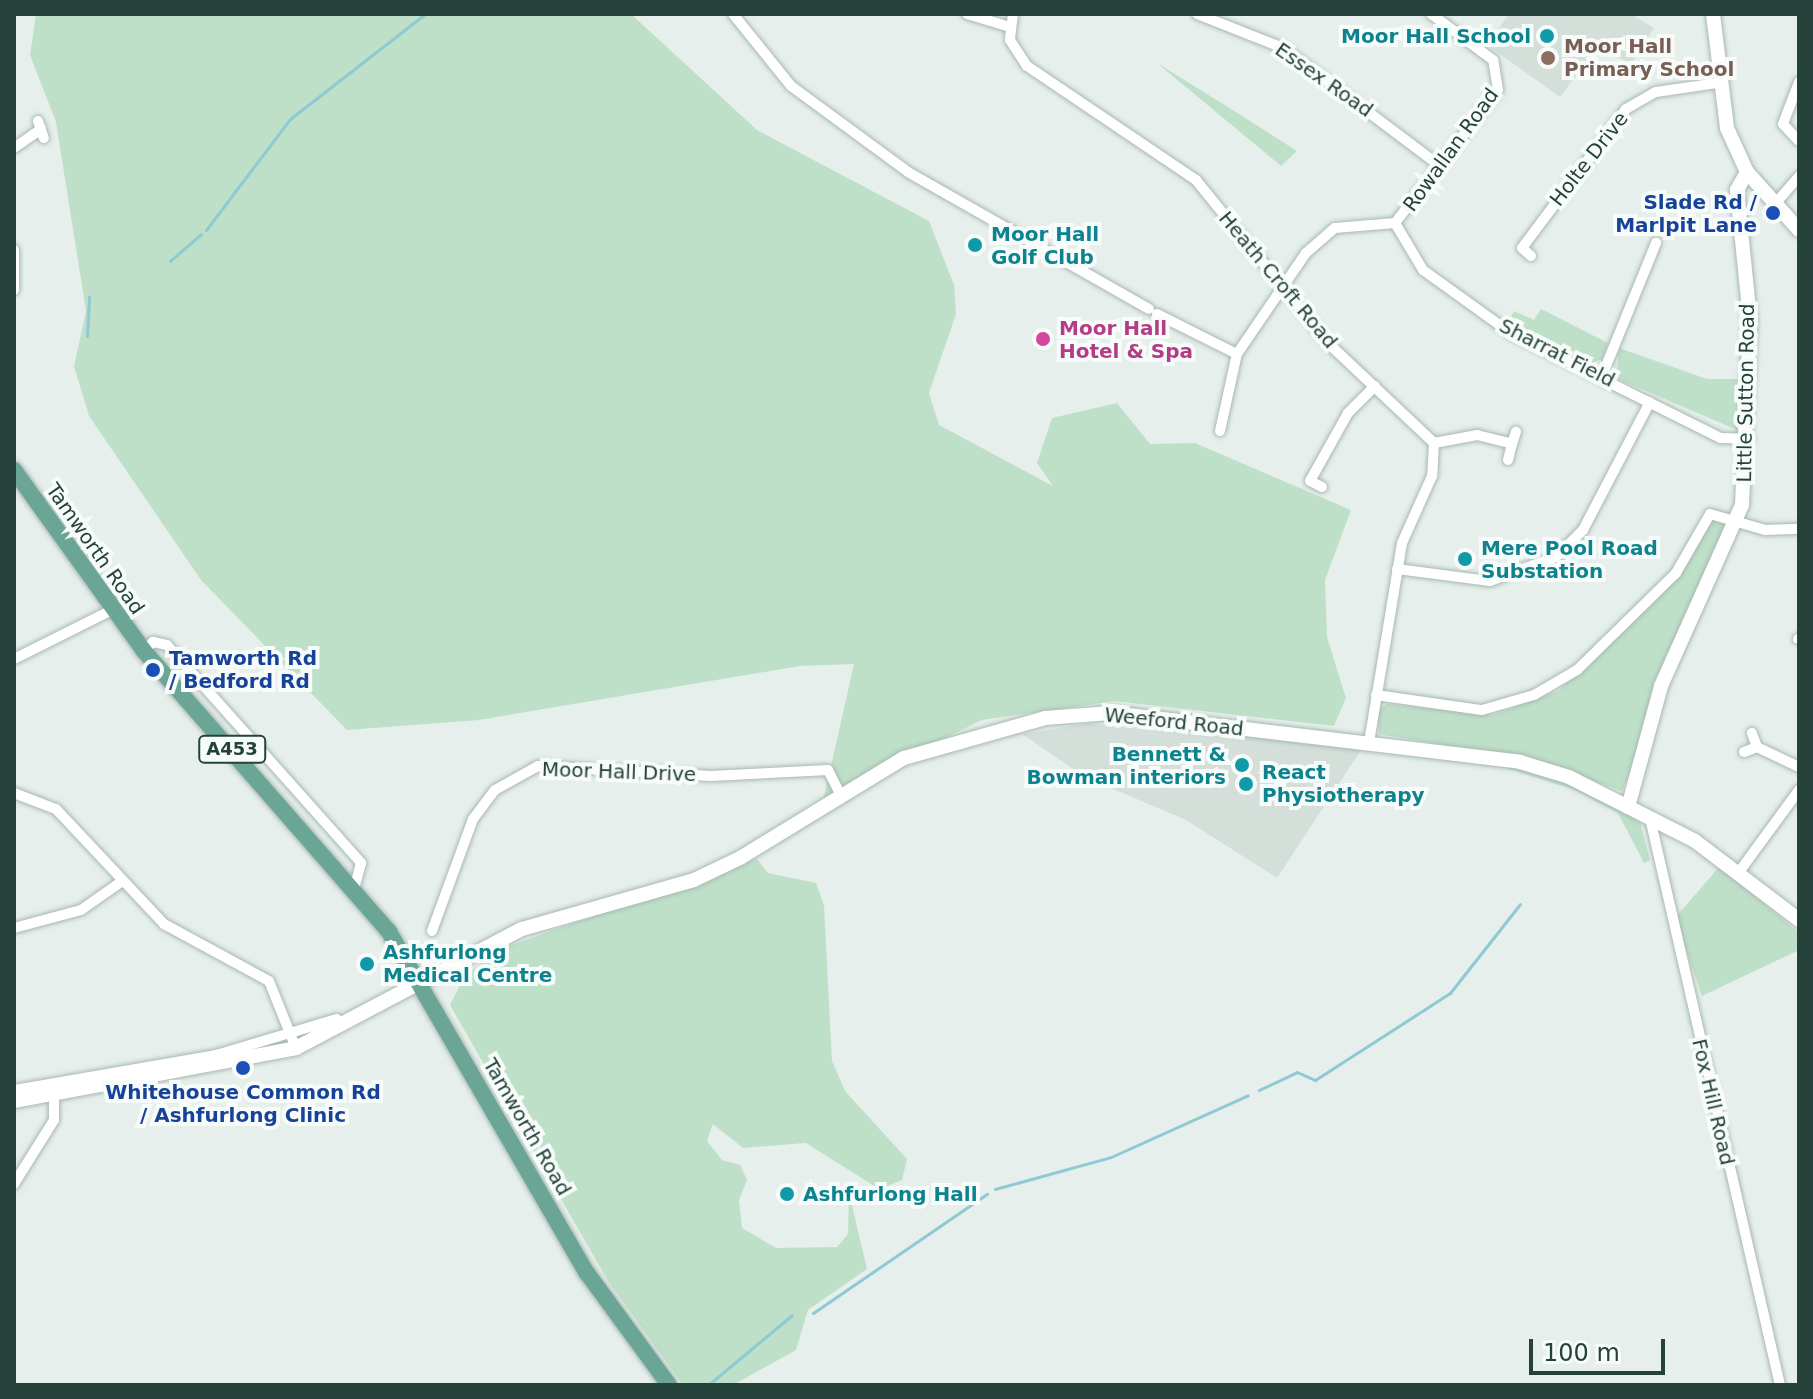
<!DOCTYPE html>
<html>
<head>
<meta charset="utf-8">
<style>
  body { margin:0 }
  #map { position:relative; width:1813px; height:1399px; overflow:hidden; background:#e6efeb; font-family:"DejaVu Sans",sans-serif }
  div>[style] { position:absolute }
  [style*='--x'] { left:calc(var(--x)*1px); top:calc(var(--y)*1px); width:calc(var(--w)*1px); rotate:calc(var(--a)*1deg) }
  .built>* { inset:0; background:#d4dfda }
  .green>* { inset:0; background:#bfe0c8 }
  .stream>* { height:3px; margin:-1.5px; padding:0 1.5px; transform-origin:1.5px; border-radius:1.5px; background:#8ec9d4 }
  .roads { filter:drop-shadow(0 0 2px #a8b8b2) drop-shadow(0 0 2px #a8b8b2) }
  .street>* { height:10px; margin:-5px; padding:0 5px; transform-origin:5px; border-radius:5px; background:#fff }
  .secondary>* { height:14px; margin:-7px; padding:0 7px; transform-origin:7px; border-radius:7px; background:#fff }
  .primary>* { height:16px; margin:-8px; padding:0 8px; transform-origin:8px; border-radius:8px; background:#6aa596 }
  .dots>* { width:22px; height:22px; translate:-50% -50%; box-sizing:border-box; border:4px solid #f7fbf9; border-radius:50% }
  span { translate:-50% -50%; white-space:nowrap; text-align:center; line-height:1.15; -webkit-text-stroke:8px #f7fbf9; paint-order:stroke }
  .shield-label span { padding:2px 6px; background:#f7fbf9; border:2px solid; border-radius:6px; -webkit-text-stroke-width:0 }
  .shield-label { font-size:18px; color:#24423a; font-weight:700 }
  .culture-label { font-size:20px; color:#0d838f; font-weight:700 }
  .right { translate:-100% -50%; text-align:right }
  .left { translate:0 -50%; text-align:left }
  .education-label { font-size:20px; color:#785e54; font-weight:700 }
  .street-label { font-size:20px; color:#24423a }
  .transit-label { font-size:20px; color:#164399; font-weight:700 }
  .hotel-label { font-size:20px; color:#b23c85; font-weight:700 }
  .frame { position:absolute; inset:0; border:16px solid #24423a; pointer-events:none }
  .scale { position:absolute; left:1529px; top:1339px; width:136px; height:36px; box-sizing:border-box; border:4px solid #24423a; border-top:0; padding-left:10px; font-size:24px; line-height:28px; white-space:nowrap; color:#24423a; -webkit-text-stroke:6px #f7fbf9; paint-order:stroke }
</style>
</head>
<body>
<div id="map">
  <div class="built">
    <div style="clip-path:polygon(1509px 14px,1631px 14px,1654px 28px,1631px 64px,1597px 47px,1560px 97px,1487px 45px)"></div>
    <div style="clip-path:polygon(1086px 724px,1173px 728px,1361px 750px,1277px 878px,1186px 820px,1085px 777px,1022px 734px)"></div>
  </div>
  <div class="green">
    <div style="clip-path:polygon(36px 14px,631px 14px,757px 130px,929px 221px,954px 285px,956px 314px,929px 393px,939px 425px,1053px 486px,1037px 463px,1052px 418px,1117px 403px,1150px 444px,1195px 443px,1351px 510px,1325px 580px,1327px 637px,1346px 698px,1334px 726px,1114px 701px,982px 720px,824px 797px,854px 664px,800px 666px,479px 720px,347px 730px,201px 580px,89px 416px,74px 366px,86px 311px,56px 122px,30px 55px)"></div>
    <div style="clip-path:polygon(1157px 63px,1231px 109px,1297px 151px,1281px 166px)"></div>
    <div style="clip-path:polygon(1541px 309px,1608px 343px,1602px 359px,1590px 364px,1507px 324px,1514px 311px,1534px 320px)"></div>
    <div style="clip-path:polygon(1619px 348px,1707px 379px,1740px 379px,1737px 430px,1616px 378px)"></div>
    <div style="clip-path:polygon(1713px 520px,1726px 525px,1622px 791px,1535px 760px,1379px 734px,1378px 710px,1387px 704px,1493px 715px,1558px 691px,1676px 579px)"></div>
    <div style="clip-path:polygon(1342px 747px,1496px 762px,1555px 776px,1639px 818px,1650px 860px,1644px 863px,1618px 813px,1575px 790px,1506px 768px)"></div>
    <div style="clip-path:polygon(757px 859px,768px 873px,816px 883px,824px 905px,832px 1061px,845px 1091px,907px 1159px,902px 1180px,879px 1189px,806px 1143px,743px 1148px,713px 1124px,707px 1141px,722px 1160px,740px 1165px,747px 1180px,739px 1200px,742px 1228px,776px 1248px,837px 1247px,848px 1234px,849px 1193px,867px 1269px,808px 1310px,796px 1350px,733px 1385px,683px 1385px,608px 1281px,450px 1005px,464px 977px,497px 950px)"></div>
    <div style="clip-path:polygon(1720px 866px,1799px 933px,1799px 950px,1702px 996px,1675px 918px)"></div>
  </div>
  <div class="stream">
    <div style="--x:206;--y:230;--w:139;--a:-52.9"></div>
    <div style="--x:290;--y:119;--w:171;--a:-37.9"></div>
    <div style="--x:170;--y:261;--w:41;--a:-41.1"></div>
    <div style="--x:87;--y:336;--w:39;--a:-87"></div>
    <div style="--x:1259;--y:1090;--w:42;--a:-25.3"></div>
    <div style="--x:1297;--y:1072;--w:20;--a:24"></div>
    <div style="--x:1315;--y:1080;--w:161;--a:-32.8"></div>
    <div style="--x:1450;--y:993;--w:113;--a:-51.8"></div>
    <div style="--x:995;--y:1189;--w:120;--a:-15.4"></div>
    <div style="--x:1111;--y:1157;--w:150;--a:-24.3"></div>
    <div style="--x:813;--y:1313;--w:211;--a:-34.4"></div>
    <div style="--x:708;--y:1385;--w:109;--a:-39.8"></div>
  </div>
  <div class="roads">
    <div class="street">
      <div style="--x:733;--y:14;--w:92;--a:51.1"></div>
      <div style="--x:791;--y:86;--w:145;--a:36.3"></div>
      <div style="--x:908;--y:172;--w:277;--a:29.6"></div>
      <div style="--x:967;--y:14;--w:45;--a:16.8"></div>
      <div style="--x:1013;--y:14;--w:26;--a:97"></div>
      <div style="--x:1010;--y:40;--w:31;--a:57"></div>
      <div style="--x:1027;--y:66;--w:204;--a:34"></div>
      <div style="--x:1196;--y:180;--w:211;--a:51"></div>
      <div style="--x:1329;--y:344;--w:144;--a:43.3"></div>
      <div style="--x:1434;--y:443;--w:33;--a:93"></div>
      <div style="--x:1432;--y:476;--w:73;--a:114.1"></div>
      <div style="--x:1402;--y:543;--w:202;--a:99.4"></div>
      <div style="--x:1197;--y:14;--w:92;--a:21.6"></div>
      <div style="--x:1283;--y:48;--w:196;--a:36.9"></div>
      <div style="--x:1799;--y:82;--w:45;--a:110.9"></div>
      <div style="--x:1783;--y:124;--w:23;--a:47"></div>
      <div style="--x:38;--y:121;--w:18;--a:71"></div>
      <div style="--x:14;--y:148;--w:33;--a:-35"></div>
      <div style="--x:1775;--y:204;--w:37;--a:-49"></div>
      <div style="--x:1395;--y:223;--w:55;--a:59.2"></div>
      <div style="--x:1423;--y:270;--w:110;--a:35.7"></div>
      <div style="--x:1512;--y:334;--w:233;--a:26.5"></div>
      <div style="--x:1721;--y:438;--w:28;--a:2"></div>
      <div style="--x:14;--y:250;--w:40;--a:90"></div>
      <div style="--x:1531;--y:256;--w:12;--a:-138"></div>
      <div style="--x:1522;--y:248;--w:174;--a:-53.2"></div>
      <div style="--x:1626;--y:109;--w:34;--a:-30"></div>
      <div style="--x:1656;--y:92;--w:63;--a:-8.3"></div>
      <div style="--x:1157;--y:314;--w:89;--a:26.6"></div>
      <div style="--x:1602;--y:376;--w:144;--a:-67.9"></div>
      <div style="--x:1220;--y:431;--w:79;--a:-77.6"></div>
      <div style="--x:1237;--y:354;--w:122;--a:-55.7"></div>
      <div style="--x:1306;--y:253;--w:38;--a:-41"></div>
      <div style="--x:1335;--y:228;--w:60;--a:-4.8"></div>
      <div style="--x:1395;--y:223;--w:168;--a:-52.2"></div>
      <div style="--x:1498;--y:90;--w:30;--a:-99"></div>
      <div style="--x:1493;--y:60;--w:77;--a:-143.4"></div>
      <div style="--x:1434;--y:443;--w:44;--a:-10.5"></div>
      <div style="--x:1477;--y:435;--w:36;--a:14"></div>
      <div style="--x:1512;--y:444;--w:13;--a:-72"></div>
      <div style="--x:1508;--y:460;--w:16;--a:-76"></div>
      <div style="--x:1322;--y:487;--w:13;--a:-153"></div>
      <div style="--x:1310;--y:481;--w:78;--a:-60.8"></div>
      <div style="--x:1348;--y:413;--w:38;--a:-45"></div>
      <div style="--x:1397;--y:569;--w:94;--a:7.4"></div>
      <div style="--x:1490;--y:581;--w:70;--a:-20"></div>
      <div style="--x:1556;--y:557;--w:38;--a:-45"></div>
      <div style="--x:1583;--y:530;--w:144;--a:-62.4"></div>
      <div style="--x:1798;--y:639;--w:1;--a:0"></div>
      <div style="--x:144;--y:651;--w:13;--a:-45"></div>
      <div style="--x:153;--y:642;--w:14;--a:12"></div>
      <div style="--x:167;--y:645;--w:292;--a:48.3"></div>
      <div style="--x:361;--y:863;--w:24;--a:105"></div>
      <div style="--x:14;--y:659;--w:110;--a:-26.6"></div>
      <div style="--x:1376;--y:695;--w:107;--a:8.1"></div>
      <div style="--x:1482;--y:710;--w:54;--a:-16.1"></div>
      <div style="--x:1534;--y:695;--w:50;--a:-30.2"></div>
      <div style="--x:1577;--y:670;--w:139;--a:-44.4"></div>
      <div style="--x:1676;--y:573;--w:68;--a:-60"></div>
      <div style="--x:1710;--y:514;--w:57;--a:16.2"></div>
      <div style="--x:1765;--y:530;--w:34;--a:-2"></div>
      <div style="--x:1757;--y:747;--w:47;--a:25.5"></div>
      <div style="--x:1744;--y:752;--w:14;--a:-21"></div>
      <div style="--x:1757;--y:747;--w:15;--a:-110"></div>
      <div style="--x:14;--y:793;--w:45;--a:20.9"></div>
      <div style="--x:56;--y:809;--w:158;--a:46.8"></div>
      <div style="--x:164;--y:924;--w:119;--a:28.5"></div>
      <div style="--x:269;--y:981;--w:72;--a:68.1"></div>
      <div style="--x:1650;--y:818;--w:582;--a:77.09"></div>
      <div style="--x:1739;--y:872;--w:102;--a:-53.8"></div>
      <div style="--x:14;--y:928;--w:69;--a:-15"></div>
      <div style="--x:81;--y:910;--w:49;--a:-35"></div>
      <div style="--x:432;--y:931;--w:119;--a:-69.9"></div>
      <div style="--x:473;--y:819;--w:36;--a:-53"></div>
      <div style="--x:495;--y:790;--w:49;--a:-29.2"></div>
      <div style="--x:538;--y:766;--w:173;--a:3.3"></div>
      <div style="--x:711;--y:776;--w:117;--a:-2.9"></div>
      <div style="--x:828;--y:770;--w:28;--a:63"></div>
      <div style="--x:14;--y:1090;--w:205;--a:-9.8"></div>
      <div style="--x:216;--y:1055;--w:126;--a:-16.6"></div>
      <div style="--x:14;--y:1184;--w:75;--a:-58"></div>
      <div style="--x:54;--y:1120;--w:28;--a:-90"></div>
    </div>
    <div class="secondary">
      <div style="--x:1713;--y:14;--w:115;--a:83"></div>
      <div style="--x:1727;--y:128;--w:48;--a:65.6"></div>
      <div style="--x:1747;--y:172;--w:78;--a:48.1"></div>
      <div style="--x:1628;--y:807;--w:125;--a:-74.7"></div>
      <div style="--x:1661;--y:686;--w:198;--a:-65.9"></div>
      <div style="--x:1742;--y:505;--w:186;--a:-87.5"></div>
      <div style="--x:1750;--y:319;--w:130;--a:-95.8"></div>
      <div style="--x:1737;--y:190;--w:21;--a:-61"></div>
      <div style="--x:14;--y:1101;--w:287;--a:-10.6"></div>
      <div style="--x:296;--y:1048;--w:255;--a:-27.8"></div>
      <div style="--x:522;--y:929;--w:179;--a:-15.9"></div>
      <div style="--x:694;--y:880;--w:51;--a:-25.6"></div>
      <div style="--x:740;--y:858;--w:192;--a:-31.4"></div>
      <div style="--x:904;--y:758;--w:147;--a:-15.8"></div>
      <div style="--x:1045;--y:718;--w:66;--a:-4.3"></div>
      <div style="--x:1111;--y:713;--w:412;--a:6.8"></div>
      <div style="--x:1520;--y:762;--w:51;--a:17"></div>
      <div style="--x:1569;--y:777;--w:141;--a:26.9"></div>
      <div style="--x:1695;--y:841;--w:131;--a:37.2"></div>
    </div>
    <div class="primary">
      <div style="--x:14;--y:470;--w:223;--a:54.3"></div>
      <div style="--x:144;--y:651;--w:373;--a:48.9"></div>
      <div style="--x:389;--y:932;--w:394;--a:59.9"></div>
      <div style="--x:587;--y:1273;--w:139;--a:53.8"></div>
    </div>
  </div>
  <div class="dots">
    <div style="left:1547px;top:36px;background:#0f9aa8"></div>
    <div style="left:1548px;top:58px;background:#8d6e63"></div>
    <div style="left:1773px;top:213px;background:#1a4fb4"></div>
    <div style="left:975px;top:245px;background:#0f9aa8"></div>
    <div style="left:1043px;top:339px;background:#d1479c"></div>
    <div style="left:1465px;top:559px;background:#0f9aa8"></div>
    <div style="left:153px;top:670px;background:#1a4fb4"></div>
    <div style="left:1242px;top:765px;background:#0f9aa8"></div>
    <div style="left:1246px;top:784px;background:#0f9aa8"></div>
    <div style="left:367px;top:964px;background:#0f9aa8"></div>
    <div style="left:243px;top:1068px;background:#1a4fb4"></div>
    <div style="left:787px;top:1194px;background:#0f9aa8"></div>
  </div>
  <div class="shield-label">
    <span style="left:232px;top:749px">A453</span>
  </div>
  <div class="culture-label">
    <span class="right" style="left:1531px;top:36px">Moor Hall School</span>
    <span class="left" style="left:991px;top:246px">Moor Hall<br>Golf Club</span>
    <span class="left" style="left:1481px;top:560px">Mere Pool Road<br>Substation</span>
    <span class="right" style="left:1226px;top:766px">Bennett &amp;<br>Bowman interiors</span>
    <span class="left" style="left:1262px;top:784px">React<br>Physiotherapy</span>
    <span class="left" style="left:383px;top:964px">Ashfurlong<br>Medical Centre</span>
    <span class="left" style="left:803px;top:1194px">Ashfurlong Hall</span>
  </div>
  <div class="education-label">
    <span class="left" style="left:1564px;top:58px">Moor Hall<br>Primary School</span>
  </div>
  <div class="street-label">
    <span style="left:1324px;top:80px;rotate:35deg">Essex Road</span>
    <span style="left:1451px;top:150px;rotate:-54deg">Rowallan Road</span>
    <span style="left:1589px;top:159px;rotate:-52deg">Holte Drive</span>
    <span style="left:1278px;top:280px;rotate:50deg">Heath Croft Road</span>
    <span style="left:1557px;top:353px;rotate:27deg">Sharrat Field</span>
    <span style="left:1746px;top:393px;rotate:-89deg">Little Sutton Road</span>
    <span style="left:95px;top:549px;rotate:55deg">Tamworth Road</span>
    <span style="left:1174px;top:722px;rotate:6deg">Weeford Road</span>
    <span style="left:619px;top:772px;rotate:2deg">Moor Hall Drive</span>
    <span style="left:1713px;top:1102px;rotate:77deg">Fox Hill Road</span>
    <span style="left:527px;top:1127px;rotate:60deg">Tamworth Road</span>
  </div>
  <div class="transit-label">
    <span class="right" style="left:1757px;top:214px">Slade Rd /<br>Marlpit Lane</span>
    <span class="left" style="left:169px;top:670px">Tamworth Rd<br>/ Bedford Rd</span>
    <span style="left:243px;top:1104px">Whitehouse Common Rd<br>/ Ashfurlong Clinic</span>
  </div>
  <div class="hotel-label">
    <span class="left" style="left:1059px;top:340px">Moor Hall<br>Hotel &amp; Spa</span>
  </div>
  <div class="frame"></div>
  <div class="scale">100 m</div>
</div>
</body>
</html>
